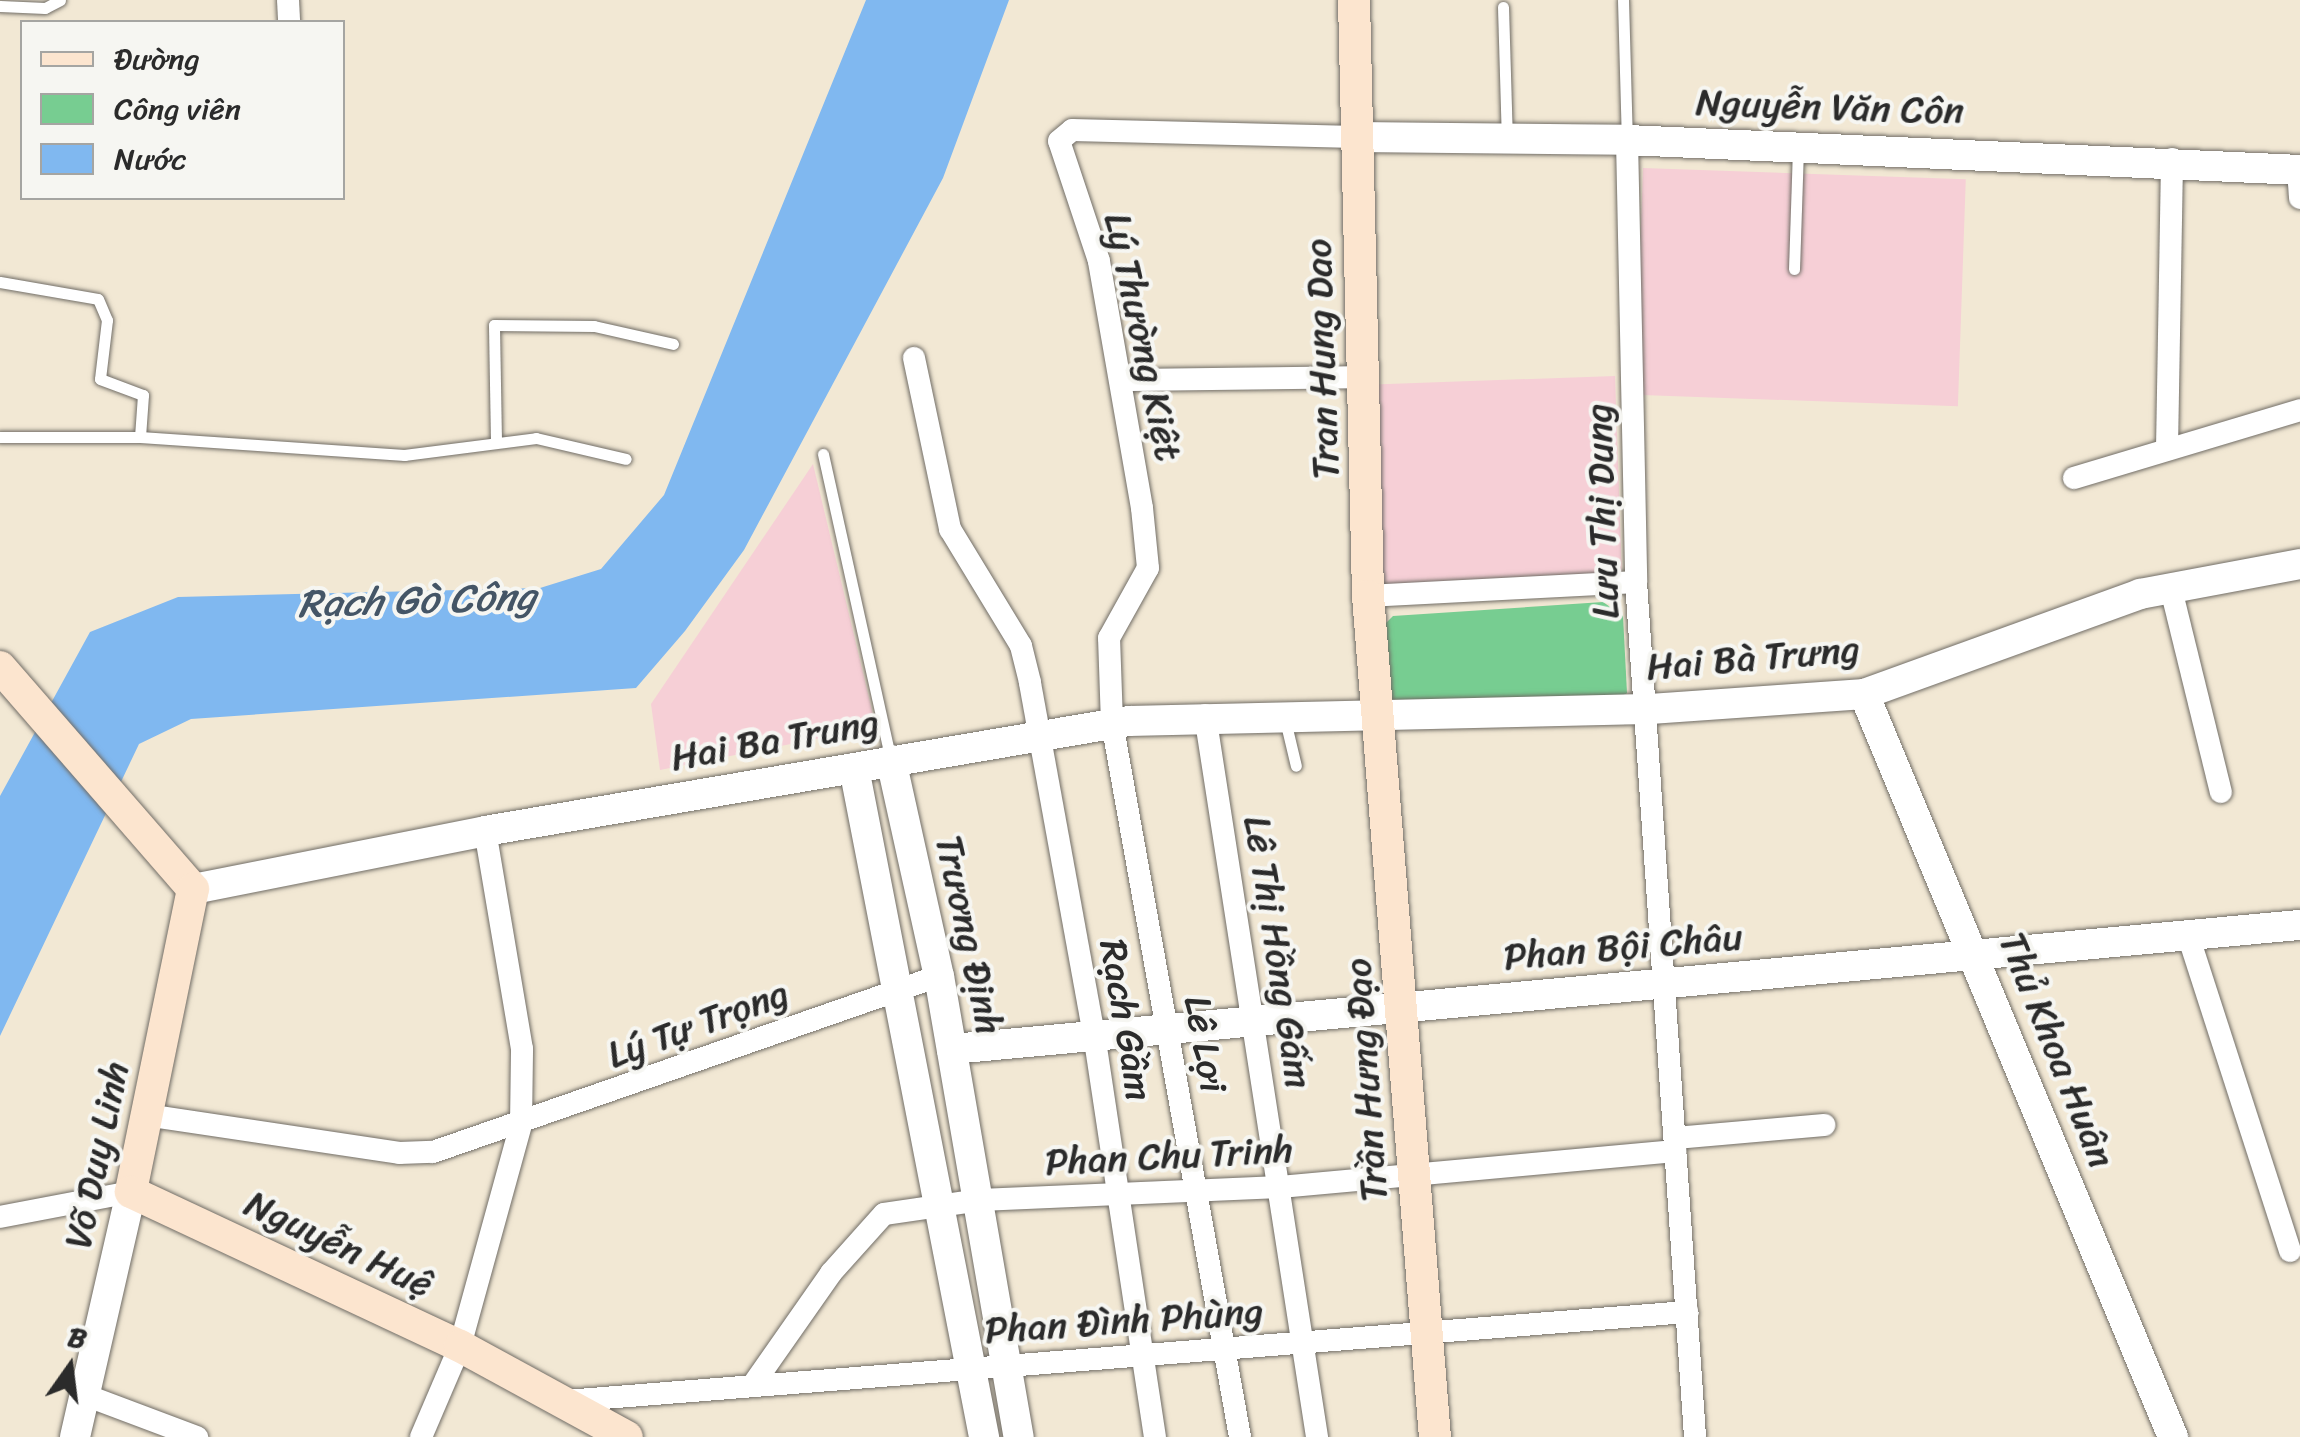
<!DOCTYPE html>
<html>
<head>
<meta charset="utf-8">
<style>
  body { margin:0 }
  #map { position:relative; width:2300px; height:1437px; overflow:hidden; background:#f2e8d4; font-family:Sriracha,sans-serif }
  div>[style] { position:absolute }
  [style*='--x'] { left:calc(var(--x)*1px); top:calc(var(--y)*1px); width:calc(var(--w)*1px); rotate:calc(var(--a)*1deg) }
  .built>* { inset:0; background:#f6cfd6; transform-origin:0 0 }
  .green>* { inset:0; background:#77cd91 }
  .water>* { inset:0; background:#80b8f0 }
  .roads { filter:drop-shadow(0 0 2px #716d66) drop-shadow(0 0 2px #716d66) }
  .service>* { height:11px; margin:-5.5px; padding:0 5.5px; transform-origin:5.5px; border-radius:5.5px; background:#fff }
  .minor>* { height:22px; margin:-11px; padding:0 11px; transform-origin:11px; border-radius:11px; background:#fff }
  .tertiary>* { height:30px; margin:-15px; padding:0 15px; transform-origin:15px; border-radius:15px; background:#fff }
  .secondary>* { height:32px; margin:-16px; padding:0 16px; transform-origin:16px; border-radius:16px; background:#fce5cf }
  span { translate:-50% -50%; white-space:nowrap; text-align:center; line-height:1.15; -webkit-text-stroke:8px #f6f6f2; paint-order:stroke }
  .street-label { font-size:38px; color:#2b2b2b }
  .water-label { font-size:40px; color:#456; font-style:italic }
  .legend { position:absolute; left:20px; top:20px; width:325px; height:180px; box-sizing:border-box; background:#f6f6f2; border:2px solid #a5a5a2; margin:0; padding:12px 18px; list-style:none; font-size:30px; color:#2b2b2b }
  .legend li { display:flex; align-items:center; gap:20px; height:50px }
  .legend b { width:50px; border:2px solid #a5a5a2 }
  .north { position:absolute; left:20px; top:1317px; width:100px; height:100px; -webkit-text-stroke:8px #f6f6f2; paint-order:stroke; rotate:14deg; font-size:28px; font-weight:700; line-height:40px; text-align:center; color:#2b2b2b }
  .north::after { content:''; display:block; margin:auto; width:35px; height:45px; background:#2b2b2b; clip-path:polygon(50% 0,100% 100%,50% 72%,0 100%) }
</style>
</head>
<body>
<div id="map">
  <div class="built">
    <div style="left:1643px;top:168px;width:323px;height:227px;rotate:2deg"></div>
    <div style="left:1615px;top:376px;width:203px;height:241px;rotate:88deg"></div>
    <div style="clip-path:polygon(813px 464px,876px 727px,660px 770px,651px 704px)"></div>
  </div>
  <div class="green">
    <div style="clip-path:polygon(1603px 602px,1623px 616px,1627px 693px,1607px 711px,1394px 714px,1380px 629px,1393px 616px)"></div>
  </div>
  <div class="water">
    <div style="clip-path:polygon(866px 0,1009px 0,943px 178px,744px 550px,685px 631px,636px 688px,191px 719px,139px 744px,0 1036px,0 796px,90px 632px,178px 597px,540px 588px,601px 569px,664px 495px)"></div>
  </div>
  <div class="roads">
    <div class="service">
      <div style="--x:1623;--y:0;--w:140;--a:88.4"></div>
      <div style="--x:0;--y:6;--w:45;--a:2.5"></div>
      <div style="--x:45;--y:8;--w:17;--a:-28"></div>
      <div style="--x:1503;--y:7;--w:131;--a:88.3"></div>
      <div style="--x:1794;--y:269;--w:119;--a:-88.1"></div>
      <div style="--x:0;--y:282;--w:99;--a:9.8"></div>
      <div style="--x:98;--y:299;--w:23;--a:67"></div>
      <div style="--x:107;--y:320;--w:59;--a:96.8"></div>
      <div style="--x:100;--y:379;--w:46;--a:20.4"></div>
      <div style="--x:143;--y:395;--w:42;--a:94.1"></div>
      <div style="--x:0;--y:437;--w:140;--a:0"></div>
      <div style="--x:140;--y:437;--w:265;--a:3.9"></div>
      <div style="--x:404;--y:455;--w:133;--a:-7.3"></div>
      <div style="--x:536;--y:438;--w:92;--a:13.1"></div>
      <div style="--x:496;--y:441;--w:116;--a:-91"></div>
      <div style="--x:494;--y:325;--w:100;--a:0.6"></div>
      <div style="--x:594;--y:326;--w:81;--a:12.8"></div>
      <div style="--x:823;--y:454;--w:309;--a:77.5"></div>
      <div style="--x:1285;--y:720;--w:47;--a:76.6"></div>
    </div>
    <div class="minor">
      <div style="--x:288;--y:0;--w:22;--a:87"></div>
      <div style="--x:1627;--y:140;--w:442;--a:88.8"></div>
      <div style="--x:1636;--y:582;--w:857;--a:86.05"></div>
      <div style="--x:2298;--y:169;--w:29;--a:86"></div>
      <div style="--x:914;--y:358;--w:175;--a:78.1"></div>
      <div style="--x:950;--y:529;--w:137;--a:58.7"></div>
      <div style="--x:1021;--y:646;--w:38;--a:76"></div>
      <div style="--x:1030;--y:683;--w:357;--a:79.7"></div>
      <div style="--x:1094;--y:1034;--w:408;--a:81.4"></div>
      <div style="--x:1122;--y:380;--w:241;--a:-0.7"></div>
      <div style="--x:2167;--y:449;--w:290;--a:-89"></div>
      <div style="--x:2074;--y:478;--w:236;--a:-16.7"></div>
      <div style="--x:2171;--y:589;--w:209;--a:76.2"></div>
      <div style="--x:1368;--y:596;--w:268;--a:-3"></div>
      <div style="--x:1205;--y:715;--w:731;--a:81.18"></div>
      <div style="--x:2188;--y:935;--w:332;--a:72.1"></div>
      <div style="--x:146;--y:1115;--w:256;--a:8.5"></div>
      <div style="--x:399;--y:1153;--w:34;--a:-2"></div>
      <div style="--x:433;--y:1152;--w:536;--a:-19.18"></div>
      <div style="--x:1675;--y:1138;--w:150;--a:-5"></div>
      <div style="--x:0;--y:1217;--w:133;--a:-10.8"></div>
      <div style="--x:752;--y:1386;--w:138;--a:-55"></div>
      <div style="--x:831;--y:1273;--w:79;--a:-48.1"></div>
      <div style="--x:884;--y:1214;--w:97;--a:-8.3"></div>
      <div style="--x:980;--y:1200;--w:300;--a:-2.5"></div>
      <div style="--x:1280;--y:1187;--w:397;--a:-5.2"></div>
      <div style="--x:85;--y:1395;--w:120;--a:20.6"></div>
      <div style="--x:566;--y:1401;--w:1125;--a:-4.54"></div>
      <div style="--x:421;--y:1437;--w:99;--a:-66.8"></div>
      <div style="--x:460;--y:1346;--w:230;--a:-74.6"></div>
      <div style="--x:521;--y:1124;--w:75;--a:-89.2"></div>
      <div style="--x:522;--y:1049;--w:221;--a:-99.6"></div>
      <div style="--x:1240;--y:1437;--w:725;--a:-100.16"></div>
      <div style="--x:1112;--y:723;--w:85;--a:-92"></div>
      <div style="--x:1109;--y:638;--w:80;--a:-60.9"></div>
      <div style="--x:1148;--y:568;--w:60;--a:-95.7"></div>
      <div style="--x:1142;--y:508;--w:251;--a:-99.9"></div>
      <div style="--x:1099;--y:261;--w:126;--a:-108.4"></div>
      <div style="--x:1059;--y:141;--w:17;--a:-40"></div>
      <div style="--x:1072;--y:130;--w:284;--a:1.4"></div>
    </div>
    <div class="tertiary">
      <div style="--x:1356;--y:137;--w:271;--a:0.6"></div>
      <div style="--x:1627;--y:140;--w:674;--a:2.55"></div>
      <div style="--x:1864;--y:694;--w:805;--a:67.42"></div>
      <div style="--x:891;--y:760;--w:221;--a:77.5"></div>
      <div style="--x:939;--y:976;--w:468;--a:80.2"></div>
      <div style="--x:854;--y:768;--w:682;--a:79"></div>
      <div style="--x:193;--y:889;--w:298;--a:-11.2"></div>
      <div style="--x:485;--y:831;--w:653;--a:-9.69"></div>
      <div style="--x:1129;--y:721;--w:521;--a:-1.32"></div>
      <div style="--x:1650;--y:709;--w:215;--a:-4"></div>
      <div style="--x:1864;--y:694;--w:294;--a:-19.9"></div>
      <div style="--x:2140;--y:594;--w:163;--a:-10.6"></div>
      <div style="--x:952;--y:1049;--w:1354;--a:-5.26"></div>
      <div style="--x:75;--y:1437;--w:251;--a:-77.1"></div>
    </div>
    <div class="secondary">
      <div style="--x:1354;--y:0;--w:596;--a:88.65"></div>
      <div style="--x:1368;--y:596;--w:844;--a:85.45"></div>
      <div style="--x:0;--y:667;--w:294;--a:49"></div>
      <div style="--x:193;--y:889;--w:309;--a:101.6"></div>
      <div style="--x:131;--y:1192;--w:363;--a:25.1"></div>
      <div style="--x:460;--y:1346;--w:190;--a:28.6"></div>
    </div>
  </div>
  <div class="street-label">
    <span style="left:1830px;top:107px;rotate:2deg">Nguyễn Văn Côn</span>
    <span style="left:1143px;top:337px;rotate:78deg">Lý Thường Kiệt</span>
    <span style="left:1322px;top:359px;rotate:-92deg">Tran Hung Dao</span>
    <span style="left:1602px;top:511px;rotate:-92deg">Lưu Thị Dung</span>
    <span style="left:1753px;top:658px;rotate:-5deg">Hai Bà Trưng</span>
    <span style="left:775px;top:740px;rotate:-10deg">Hai Ba Trung</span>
    <span style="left:969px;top:935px;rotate:78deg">Trương Định</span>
    <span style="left:1623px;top:947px;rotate:-5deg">Phan Bội Châu</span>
    <span style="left:1278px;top:952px;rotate:81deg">Lê Thị Hồng Gấm</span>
    <span style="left:1126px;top:1020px;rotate:80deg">Rạch Gầm</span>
    <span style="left:698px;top:1024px;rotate:-20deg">Lý Tự Trọng</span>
    <span style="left:1205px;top:1044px;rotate:80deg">Lê Lợi</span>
    <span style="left:2057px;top:1050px;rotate:68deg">Thủ Khoa Huân</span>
    <span style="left:1366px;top:1080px;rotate:-94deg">Trần Hưng Đạo</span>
    <span style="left:97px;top:1155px;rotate:-78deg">Võ Duy Linh</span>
    <span style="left:1169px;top:1156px;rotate:-3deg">Phan Chu Trinh</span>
    <span style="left:339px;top:1244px;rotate:25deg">Nguyễn Huệ</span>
    <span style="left:1124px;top:1321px;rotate:-4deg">Phan Đình Phùng</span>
  </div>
  <div class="water-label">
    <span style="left:417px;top:600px;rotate:-2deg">Rạch Gò Công</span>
  </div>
  <ul class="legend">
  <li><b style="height:12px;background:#fce5cf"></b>Đường</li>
  <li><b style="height:28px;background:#77cd91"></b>Công viên</li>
  <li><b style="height:28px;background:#80b8f0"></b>Nước</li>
  </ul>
  <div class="north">B</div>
</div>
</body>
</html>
